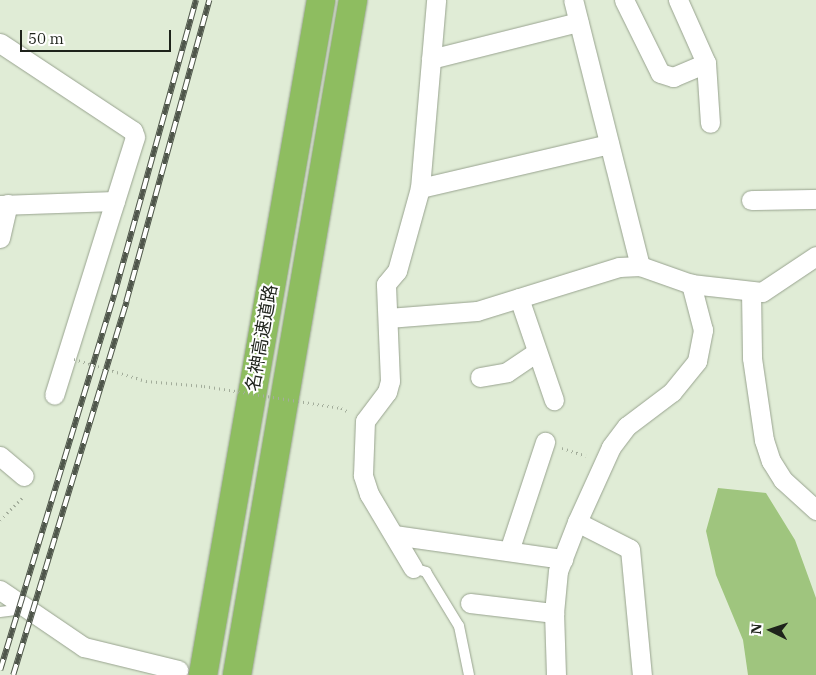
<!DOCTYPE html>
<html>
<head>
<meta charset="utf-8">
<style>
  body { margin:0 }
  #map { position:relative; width:816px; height:675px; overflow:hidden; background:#e0ecd6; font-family:"IBM Plex Serif","Noto Sans JP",serif }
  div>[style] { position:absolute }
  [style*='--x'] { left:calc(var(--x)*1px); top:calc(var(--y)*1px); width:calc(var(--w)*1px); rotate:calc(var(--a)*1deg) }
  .green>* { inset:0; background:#9fc57e }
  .path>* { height:3px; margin-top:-1.5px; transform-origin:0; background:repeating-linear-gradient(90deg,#a3ad9b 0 1px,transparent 0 5px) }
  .roads { filter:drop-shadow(0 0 1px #98a38f) drop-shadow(0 0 1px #98a38f) }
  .lane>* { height:10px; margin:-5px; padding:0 5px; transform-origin:5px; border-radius:5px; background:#fff }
  .street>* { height:19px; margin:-9.5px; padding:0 9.5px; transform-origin:9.5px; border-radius:9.5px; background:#fff }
  .highway>* { height:28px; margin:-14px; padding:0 14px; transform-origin:14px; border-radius:14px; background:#8ebd60 }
  .rail>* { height:5.5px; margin-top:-2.75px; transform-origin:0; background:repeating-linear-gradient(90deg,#fff 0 11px,#4f564b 0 22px); box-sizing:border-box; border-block:1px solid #4f564b }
  .path-bridge>* { height:3px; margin-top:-1.5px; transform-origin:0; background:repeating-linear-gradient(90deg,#a3ad9b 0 1px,transparent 0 5px) }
  span { translate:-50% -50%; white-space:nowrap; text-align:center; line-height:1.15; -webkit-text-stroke:4px #fff; paint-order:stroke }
  .street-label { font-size:18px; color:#1e231b }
  .north { position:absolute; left:746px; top:605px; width:50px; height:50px; -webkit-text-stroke:4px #fff; paint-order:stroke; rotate:274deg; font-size:14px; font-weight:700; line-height:20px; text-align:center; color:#1e231b }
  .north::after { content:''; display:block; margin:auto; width:18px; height:22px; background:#1e231b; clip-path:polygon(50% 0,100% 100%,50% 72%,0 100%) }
  .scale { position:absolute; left:20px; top:30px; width:151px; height:22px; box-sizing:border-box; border:2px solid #1e231b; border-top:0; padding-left:6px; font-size:15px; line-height:18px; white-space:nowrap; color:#1e231b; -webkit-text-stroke:4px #fff; paint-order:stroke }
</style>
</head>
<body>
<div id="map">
  <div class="green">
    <div style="clip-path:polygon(718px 488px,766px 493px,795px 540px,816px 598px,816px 675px,748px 675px,743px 640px,716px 575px,706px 531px)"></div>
  </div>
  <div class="path">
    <div style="--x:146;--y:381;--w:58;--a:4.9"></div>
    <div style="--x:341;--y:408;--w:9;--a:27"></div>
    <div style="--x:562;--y:448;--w:25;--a:18"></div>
    <div style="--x:0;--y:520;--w:34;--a:-45"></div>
  </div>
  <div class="roads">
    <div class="lane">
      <div style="--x:413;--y:568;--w:14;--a:17"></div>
      <div style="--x:426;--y:572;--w:63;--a:58.6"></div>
      <div style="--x:459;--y:626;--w:50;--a:78.5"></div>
      <div style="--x:0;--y:612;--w:26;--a:-7"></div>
    </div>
    <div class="street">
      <div style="--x:624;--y:0;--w:81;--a:63.7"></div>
      <div style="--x:660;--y:73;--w:14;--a:17"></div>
      <div style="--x:673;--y:77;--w:36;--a:-23"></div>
      <div style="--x:678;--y:0;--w:69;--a:66"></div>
      <div style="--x:706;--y:63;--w:60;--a:86.2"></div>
      <div style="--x:0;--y:43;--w:159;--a:33.5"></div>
      <div style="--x:133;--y:131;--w:6;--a:72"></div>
      <div style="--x:135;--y:137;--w:270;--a:107.4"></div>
      <div style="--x:431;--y:59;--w:152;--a:-14.1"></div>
      <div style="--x:420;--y:188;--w:194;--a:-13.1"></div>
      <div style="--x:751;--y:200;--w:65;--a:-0.9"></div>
      <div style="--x:0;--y:205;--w:115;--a:-2"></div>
      <div style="--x:0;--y:238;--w:35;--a:-77"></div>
      <div style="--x:691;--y:284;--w:71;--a:6.4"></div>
      <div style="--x:762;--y:292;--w:65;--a:-33.7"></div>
      <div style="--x:751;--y:291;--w:67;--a:89.1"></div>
      <div style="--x:752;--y:358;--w:83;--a:81.7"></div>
      <div style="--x:764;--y:440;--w:22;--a:72"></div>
      <div style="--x:771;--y:461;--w:22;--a:58"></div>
      <div style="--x:783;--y:480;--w:45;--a:42.3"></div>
      <div style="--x:519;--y:298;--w:108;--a:71.1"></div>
      <div style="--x:388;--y:318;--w:89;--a:-4.5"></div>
      <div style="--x:477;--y:311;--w:149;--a:-17.2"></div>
      <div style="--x:619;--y:267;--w:21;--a:-3"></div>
      <div style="--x:480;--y:377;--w:27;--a:-10"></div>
      <div style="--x:507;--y:372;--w:36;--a:-34"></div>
      <div style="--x:0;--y:456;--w:31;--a:40"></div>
      <div style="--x:577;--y:522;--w:59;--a:27"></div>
      <div style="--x:630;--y:549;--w:127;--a:84.6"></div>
      <div style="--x:394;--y:535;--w:171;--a:8.1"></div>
      <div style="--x:509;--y:551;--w:115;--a:-71.7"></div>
      <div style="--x:413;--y:568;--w:86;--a:-120.7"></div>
      <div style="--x:369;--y:494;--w:20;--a:-108"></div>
      <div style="--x:363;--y:475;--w:54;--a:-87.9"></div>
      <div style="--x:365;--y:421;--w:36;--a:-53"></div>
      <div style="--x:387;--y:392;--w:11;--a:-75"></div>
      <div style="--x:390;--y:381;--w:97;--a:-92.4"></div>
      <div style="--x:386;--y:284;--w:17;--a:-50"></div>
      <div style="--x:397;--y:271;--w:86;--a:-74.5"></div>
      <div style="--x:420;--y:188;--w:189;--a:-85.1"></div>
      <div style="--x:0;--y:590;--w:102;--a:34.2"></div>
      <div style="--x:84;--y:647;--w:97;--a:13.7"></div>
      <div style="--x:470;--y:603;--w:85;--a:6.8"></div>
      <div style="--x:556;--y:675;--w:62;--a:-91.8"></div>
      <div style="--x:554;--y:613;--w:42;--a:-84.6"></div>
      <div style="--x:558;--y:571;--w:53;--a:-68.8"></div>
      <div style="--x:577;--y:522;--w:82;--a:-65.6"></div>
      <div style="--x:611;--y:447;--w:26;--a:-53"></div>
      <div style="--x:627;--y:426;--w:56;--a:-37.1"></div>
      <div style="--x:672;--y:392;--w:40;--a:-51"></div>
      <div style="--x:697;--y:361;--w:32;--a:-79"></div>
      <div style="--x:703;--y:330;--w:48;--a:-104.6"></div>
      <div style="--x:691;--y:284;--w:54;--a:-160.6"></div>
      <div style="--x:640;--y:266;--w:274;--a:-104.1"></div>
    </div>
    <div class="highway">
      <div style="--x:203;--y:675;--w:685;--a:-80.08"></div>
      <div style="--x:237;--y:675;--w:685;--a:-80.25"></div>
    </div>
  </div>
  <div class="rail">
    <div style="--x:0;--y:670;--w:392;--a:-73.1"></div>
    <div style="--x:114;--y:295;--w:306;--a:-74.5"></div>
    <div style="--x:13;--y:675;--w:390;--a:-73.1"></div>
    <div style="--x:126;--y:302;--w:313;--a:-74.6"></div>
  </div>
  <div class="path-bridge">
    <div style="--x:74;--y:359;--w:75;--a:17"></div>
    <div style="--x:204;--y:386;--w:139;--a:9.1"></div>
  </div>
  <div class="street-label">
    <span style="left:262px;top:338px;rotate:-80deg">名神高速道路</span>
  </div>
  <div class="north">N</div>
  <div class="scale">50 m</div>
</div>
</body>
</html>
